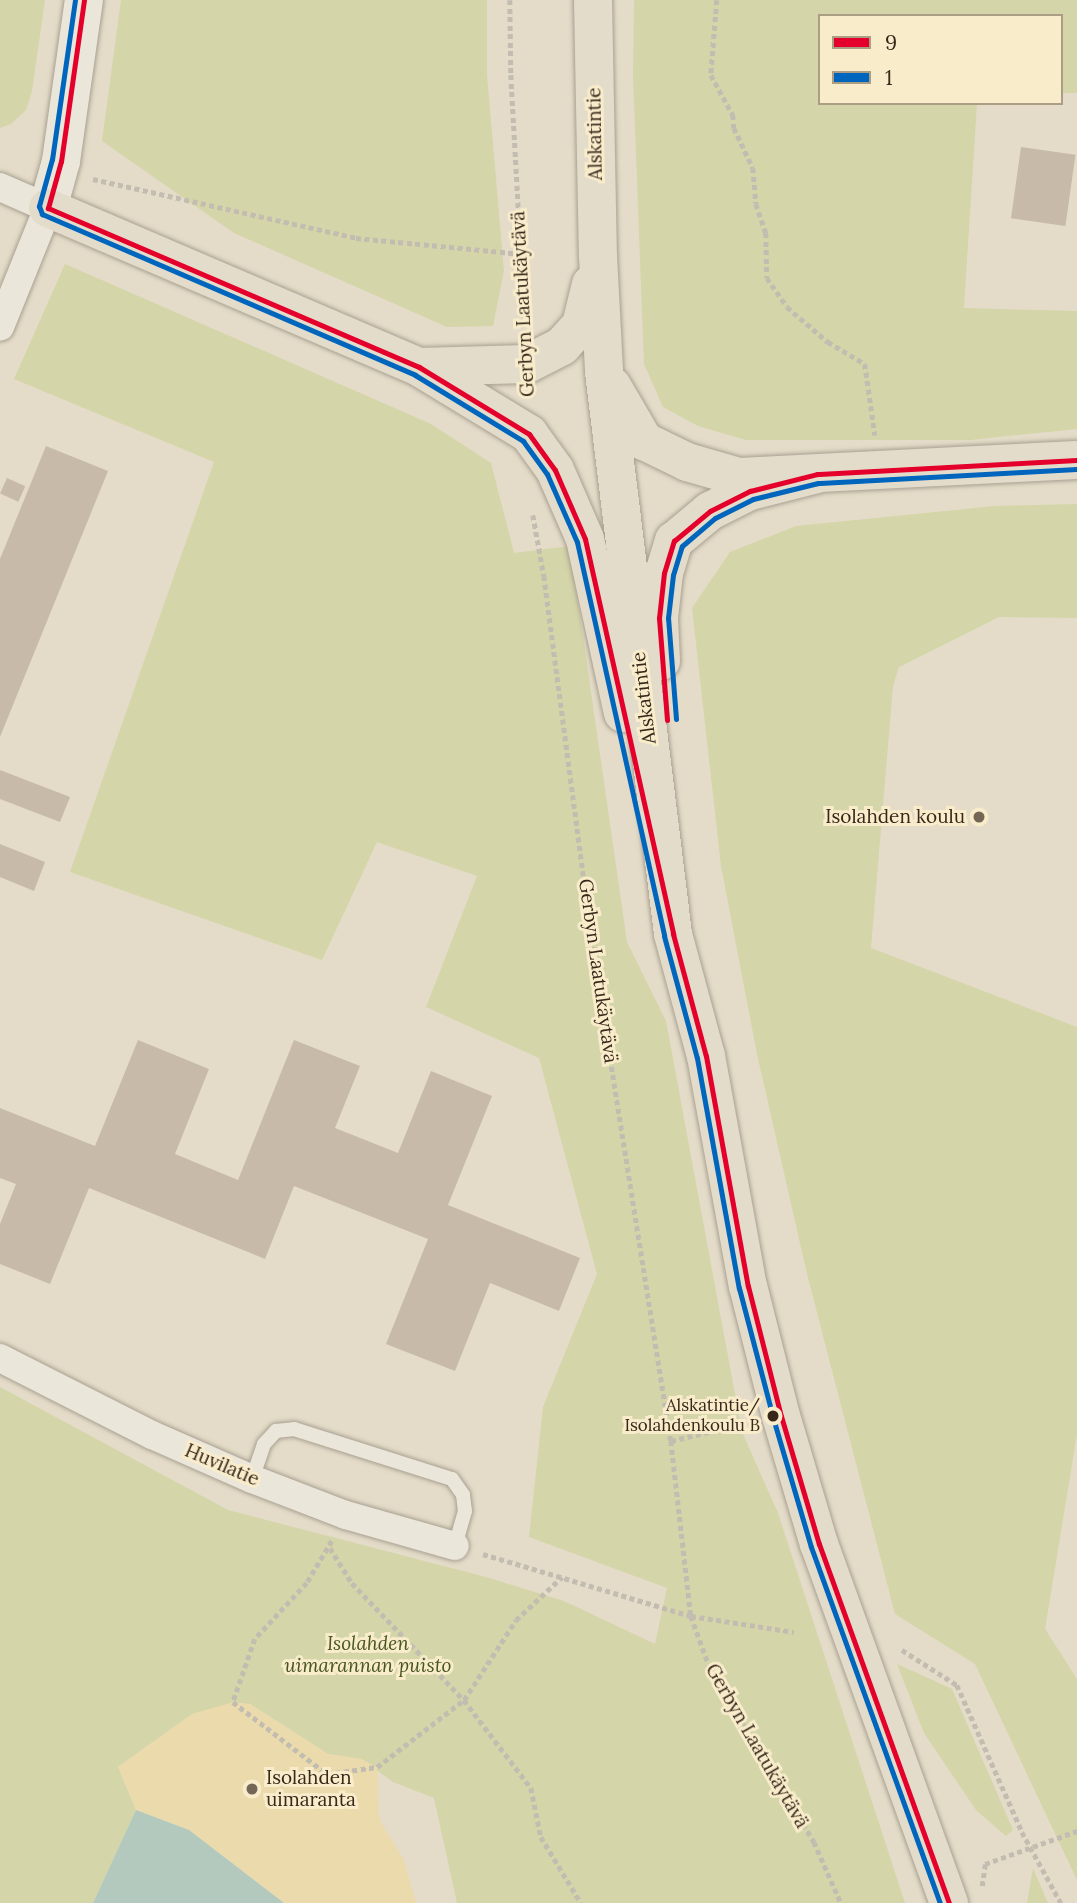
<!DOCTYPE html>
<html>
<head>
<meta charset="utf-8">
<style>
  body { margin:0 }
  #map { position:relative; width:1077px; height:1903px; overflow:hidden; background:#e4dcc8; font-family:Lora,serif }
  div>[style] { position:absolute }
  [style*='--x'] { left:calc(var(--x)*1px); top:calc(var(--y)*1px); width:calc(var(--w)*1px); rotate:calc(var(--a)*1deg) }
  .green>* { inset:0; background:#d4d5a9 }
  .sand>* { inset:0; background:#ebdaac }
  .water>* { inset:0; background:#b4c9bd }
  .building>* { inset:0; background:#c8baa8; transform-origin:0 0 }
  .path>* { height:4.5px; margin-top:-2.25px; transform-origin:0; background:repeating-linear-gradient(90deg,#c3bdb1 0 5px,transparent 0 8.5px) }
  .roads { filter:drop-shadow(0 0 2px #a9a092) drop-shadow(0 0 2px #a9a092) }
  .lane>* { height:14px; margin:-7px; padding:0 7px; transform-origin:7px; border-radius:7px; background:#ebe6da }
  .street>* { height:28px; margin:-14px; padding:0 14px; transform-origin:14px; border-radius:14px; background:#ebe6da }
  .secondary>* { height:38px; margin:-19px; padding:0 19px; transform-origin:19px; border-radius:19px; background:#ebe6da }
  .primary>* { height:38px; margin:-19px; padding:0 19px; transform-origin:19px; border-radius:19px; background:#e3dccb }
  .bus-1>* { height:5px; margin:-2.5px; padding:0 2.5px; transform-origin:2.5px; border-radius:2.5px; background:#e4002b }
  .bus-2>* { height:5px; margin:-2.5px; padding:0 2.5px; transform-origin:2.5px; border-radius:2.5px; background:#0065bd }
  .dots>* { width:19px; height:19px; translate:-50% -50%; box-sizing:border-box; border:4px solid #f8eccb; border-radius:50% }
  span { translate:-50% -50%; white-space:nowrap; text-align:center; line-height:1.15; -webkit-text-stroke:6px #f8eccb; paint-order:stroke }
  .bus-label { font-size:17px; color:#37281a }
  .right { translate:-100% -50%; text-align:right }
  .street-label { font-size:19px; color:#37281a }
  .poi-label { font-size:19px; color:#37281a }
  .left { translate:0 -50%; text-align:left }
  .park-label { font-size:19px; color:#47551f; font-style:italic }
  .legend { position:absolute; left:818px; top:14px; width:245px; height:91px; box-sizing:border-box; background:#f8eccb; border:2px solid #ab9e84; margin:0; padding:9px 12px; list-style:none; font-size:21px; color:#37281a }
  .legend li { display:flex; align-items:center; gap:14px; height:35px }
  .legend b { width:35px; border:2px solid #ab9e84 }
</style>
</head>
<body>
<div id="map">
  <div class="green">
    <div style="clip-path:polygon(0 0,45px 0,32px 91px,26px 110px,11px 124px,0 128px)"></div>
    <div style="clip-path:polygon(121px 0,487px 0,487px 75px,504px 271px,493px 326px,447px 327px,234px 233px,102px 141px)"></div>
    <div style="clip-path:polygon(634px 0,1077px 0,1077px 93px,1061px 93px,1061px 16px,820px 16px,820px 103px,977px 103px,964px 308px,1077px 311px,1077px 429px,970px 440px,746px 440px,698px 426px,663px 407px,644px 364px,633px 77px)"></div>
    <div style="clip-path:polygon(65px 264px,431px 424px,491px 463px,514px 553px,570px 546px,627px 942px,666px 1021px,742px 1432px,778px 1513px,905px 1903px,457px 1903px,434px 1798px,393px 1782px,361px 1759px,328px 1754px,250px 1704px,192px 1714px,118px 1767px,136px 1810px,93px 1903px,0 1903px,0 1387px,228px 1510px,486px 1577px,564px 1601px,655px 1644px,667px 1588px,529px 1537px,543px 1407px,597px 1274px,539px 1058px,426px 1007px,477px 876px,377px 842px,322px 960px,70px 872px,214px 462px,14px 379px)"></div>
    <div style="clip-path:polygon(1077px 504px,1077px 618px,999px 617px,899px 667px,893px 686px,871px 948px,1077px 1027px,1077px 1434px,1045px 1629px,1077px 1679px,1077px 1880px,975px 1664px,895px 1614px,807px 1274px,757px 1054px,721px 866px,692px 608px,730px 552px,796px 526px,995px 506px)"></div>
    <div style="clip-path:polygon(897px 1664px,952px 1689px,1013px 1830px,1006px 1836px,976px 1810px,924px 1733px)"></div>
    <div style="clip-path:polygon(1033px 1868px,1048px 1903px,1027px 1903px)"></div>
  </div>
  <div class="sand">
    <div style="clip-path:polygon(233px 1702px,250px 1704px,328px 1754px,361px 1759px,377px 1767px,379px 1819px,404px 1860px,416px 1903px,284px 1903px,189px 1830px,136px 1810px,118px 1767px,192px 1714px)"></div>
  </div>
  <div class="water">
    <div style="clip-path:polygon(136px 1810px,189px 1830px,284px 1903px,93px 1903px)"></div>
  </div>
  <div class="building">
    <div style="left:1021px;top:147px;width:55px;height:72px;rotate:8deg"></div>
    <div style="clip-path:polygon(46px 446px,108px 471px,0 737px,0 559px)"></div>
    <div style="left:7px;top:478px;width:20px;height:17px;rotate:24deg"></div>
    <div style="clip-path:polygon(0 770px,70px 797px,60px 822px,0 799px)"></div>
    <div style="clip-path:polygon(0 844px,45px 862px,34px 891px,0 877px)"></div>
    <div style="clip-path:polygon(138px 1040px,209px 1069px,175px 1154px,238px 1180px,294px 1040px,360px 1066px,335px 1128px,398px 1153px,431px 1071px,492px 1096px,448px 1205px,580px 1258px,559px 1311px,490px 1283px,455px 1371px,386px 1344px,428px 1239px,294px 1186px,265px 1259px,89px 1188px,50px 1284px,0 1264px,0 1224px,16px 1184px,0 1178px,0 1108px,95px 1146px)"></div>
  </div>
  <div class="path">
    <div style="--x:510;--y:0;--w:75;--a:89.2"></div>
    <div style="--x:511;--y:75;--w:249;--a:86.8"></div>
    <div style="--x:717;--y:0;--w:75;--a:94.6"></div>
    <div style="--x:711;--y:75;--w:46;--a:61.2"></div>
    <div style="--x:733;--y:115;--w:13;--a:86"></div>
    <div style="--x:734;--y:128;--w:44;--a:64.6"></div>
    <div style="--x:753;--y:168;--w:36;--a:85"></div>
    <div style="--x:756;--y:204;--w:31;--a:71"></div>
    <div style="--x:766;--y:233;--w:45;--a:88.7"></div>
    <div style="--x:767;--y:278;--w:35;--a:55"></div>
    <div style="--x:787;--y:307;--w:54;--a:40.5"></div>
    <div style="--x:828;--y:342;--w:43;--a:30.7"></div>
    <div style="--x:865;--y:364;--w:72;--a:82"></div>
    <div style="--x:93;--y:179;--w:270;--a:12.6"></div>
    <div style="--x:356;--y:238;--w:167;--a:5.5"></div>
    <div style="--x:533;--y:515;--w:62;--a:79.8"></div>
    <div style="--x:544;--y:576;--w:376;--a:82.5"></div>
    <div style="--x:593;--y:949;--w:498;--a:81"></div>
    <div style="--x:671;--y:1441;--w:176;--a:83.5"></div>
    <div style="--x:691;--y:1616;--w:59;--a:70"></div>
    <div style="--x:711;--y:1671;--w:200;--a:58.9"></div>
    <div style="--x:814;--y:1842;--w:67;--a:66.1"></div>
    <div style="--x:671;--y:1441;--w:76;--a:-13.7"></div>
    <div style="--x:332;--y:1541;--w:49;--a:120.8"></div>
    <div style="--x:307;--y:1583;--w:76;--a:132.9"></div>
    <div style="--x:255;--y:1639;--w:67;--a:109.2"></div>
    <div style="--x:233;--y:1702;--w:118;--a:37.5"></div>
    <div style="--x:327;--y:1774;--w:50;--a:-8"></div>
    <div style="--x:377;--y:1767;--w:110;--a:-37.6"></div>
    <div style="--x:464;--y:1700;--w:95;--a:-57"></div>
    <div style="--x:516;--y:1620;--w:63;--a:-43.1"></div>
    <div style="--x:330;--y:1548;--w:41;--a:57.8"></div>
    <div style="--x:352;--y:1583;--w:162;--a:46.3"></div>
    <div style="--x:464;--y:1700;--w:111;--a:52.7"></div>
    <div style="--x:531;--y:1788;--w:50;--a:78.5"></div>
    <div style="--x:541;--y:1837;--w:77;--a:58.8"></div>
    <div style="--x:483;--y:1554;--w:217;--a:16.6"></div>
    <div style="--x:691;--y:1616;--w:104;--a:8.8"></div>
    <div style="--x:902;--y:1650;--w:65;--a:32.5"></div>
    <div style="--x:957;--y:1685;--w:161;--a:66.1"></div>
    <div style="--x:1022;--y:1832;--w:81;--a:61.2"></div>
    <div style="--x:982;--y:1886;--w:22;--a:-82"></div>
    <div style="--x:985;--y:1864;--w:98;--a:-19.7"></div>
  </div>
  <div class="roads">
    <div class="lane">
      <div style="--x:252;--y:1479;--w:37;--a:-71"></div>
      <div style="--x:264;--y:1444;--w:18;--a:-47"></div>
      <div style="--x:276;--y:1431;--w:18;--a:-6"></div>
      <div style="--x:294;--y:1429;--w:166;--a:17.6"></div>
      <div style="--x:452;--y:1479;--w:19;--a:55"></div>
      <div style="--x:463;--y:1495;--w:16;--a:83"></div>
      <div style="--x:465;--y:1511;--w:36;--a:106"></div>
    </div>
    <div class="street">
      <div style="--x:0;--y:187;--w:52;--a:23.6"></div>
      <div style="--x:48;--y:208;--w:128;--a:112"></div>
      <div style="--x:0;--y:1358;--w:170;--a:26.9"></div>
      <div style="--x:152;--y:1435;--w:109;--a:23.7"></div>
      <div style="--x:252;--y:1479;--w:101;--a:21"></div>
      <div style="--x:346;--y:1515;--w:113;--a:15.9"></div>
    </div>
    <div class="secondary">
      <div style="--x:48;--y:208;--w:49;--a:-74.5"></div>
      <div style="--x:61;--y:161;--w:163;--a:-81.9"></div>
    </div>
    <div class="primary">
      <div style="--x:593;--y:0;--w:256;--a:88.9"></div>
      <div style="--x:598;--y:256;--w:116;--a:87"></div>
      <div style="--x:604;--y:372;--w:566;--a:83"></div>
      <div style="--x:673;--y:934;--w:126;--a:74.9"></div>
      <div style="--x:706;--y:1056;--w:234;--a:79.7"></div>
      <div style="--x:748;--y:1286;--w:134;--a:75.8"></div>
      <div style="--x:781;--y:1416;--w:134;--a:73.5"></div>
      <div style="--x:819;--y:1544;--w:382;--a:70.1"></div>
      <div style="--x:48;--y:208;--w:404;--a:23.2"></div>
      <div style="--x:419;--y:367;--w:129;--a:31.3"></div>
      <div style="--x:529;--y:434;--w:44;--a:54.2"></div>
      <div style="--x:555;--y:470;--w:75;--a:66.5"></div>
      <div style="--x:585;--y:539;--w:178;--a:77.7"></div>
      <div style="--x:419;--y:367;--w:108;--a:-1.6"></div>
      <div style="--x:527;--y:364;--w:39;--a:-27"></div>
      <div style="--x:562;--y:346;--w:28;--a:-48"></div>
      <div style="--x:581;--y:325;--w:42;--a:-76.3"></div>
      <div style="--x:612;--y:386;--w:64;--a:59.8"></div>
      <div style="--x:644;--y:441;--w:48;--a:26"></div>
      <div style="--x:687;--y:462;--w:54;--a:16.1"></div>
      <div style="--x:739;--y:477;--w:338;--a:-2.9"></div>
      <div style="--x:661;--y:661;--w:43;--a:-92.7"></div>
      <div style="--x:659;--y:618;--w:45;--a:-83.7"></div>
      <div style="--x:664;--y:573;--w:34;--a:-73"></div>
      <div style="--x:674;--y:541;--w:47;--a:-39.8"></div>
      <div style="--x:710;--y:511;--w:45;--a:-26.6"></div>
      <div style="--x:750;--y:491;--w:69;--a:-14.2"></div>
    </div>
  </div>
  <div class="bus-1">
    <div style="--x:84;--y:0;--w:163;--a:98.1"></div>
    <div style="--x:61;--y:161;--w:49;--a:105.5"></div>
    <div style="--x:48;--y:208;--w:404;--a:23.2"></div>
    <div style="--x:419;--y:367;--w:129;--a:31.3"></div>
    <div style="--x:529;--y:434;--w:44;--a:54.2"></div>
    <div style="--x:555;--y:470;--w:75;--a:66.5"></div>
    <div style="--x:585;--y:539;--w:405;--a:77.4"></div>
    <div style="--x:673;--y:934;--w:126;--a:74.9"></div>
    <div style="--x:706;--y:1056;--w:234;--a:79.7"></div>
    <div style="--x:748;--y:1286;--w:134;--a:75.8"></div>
    <div style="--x:781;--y:1416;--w:134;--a:73.5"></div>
    <div style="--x:819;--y:1544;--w:382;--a:70.1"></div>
    <div style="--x:667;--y:720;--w:102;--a:-94.5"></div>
    <div style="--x:659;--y:618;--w:45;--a:-83.7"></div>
    <div style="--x:664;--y:573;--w:34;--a:-73"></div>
    <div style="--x:674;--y:541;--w:47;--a:-39.8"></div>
    <div style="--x:710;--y:511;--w:45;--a:-26.6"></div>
    <div style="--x:750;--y:491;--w:69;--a:-14.2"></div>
    <div style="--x:817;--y:474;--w:260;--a:-3.1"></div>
  </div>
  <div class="bus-2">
    <div style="--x:75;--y:0;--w:161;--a:98.2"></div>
    <div style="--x:52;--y:159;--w:49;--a:105.5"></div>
    <div style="--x:39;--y:206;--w:9;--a:69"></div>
    <div style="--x:42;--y:214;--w:406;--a:23.3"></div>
    <div style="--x:415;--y:375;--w:127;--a:31.4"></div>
    <div style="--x:523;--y:441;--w:41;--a:54"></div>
    <div style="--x:547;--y:474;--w:74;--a:66.2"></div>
    <div style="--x:577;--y:542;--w:403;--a:77.5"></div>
    <div style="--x:664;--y:936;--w:126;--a:74.9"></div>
    <div style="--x:697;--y:1058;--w:234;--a:79.7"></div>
    <div style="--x:739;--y:1288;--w:134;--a:75.3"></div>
    <div style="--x:773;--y:1418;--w:134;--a:73.6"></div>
    <div style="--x:811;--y:1547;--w:379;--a:70.1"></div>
    <div style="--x:676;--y:719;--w:101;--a:-94.5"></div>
    <div style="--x:668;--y:618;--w:43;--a:-83.4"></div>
    <div style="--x:673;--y:575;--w:30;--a:-73"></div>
    <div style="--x:682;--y:546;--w:43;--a:-40.3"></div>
    <div style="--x:715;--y:518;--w:42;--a:-26.6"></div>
    <div style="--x:753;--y:499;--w:67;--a:-13.8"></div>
    <div style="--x:818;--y:483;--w:259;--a:-3.1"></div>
  </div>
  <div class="dots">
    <div style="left:979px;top:817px;background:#746757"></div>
    <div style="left:773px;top:1416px;background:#37281a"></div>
    <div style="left:252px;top:1789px;background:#746757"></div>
  </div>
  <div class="bus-label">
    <span class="right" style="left:760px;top:1416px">Alskatintie/<br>Isolahdenkoulu B</span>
  </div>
  <div class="street-label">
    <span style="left:595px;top:134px;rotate:-91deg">Alskatintie</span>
    <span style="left:523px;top:304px;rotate:-93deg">Gerbyn Laatukäytävä</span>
    <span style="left:644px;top:698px;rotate:-97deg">Alskatintie</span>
    <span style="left:598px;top:971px;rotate:82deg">Gerbyn Laatukäytävä</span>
    <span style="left:222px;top:1465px;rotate:23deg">Huvilatie</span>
    <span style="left:757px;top:1746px;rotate:60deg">Gerbyn Laatukäytävä</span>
  </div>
  <div class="poi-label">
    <span class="right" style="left:965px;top:817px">Isolahden koulu</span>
    <span class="left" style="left:266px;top:1789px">Isolahden<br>uimaranta</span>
  </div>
  <div class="park-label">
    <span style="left:368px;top:1655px">Isolahden<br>uimarannan puisto</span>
  </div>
  <ul class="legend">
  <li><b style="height:9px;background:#e4002b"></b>9</li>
  <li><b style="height:9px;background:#0065bd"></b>1</li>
  </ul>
</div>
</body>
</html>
